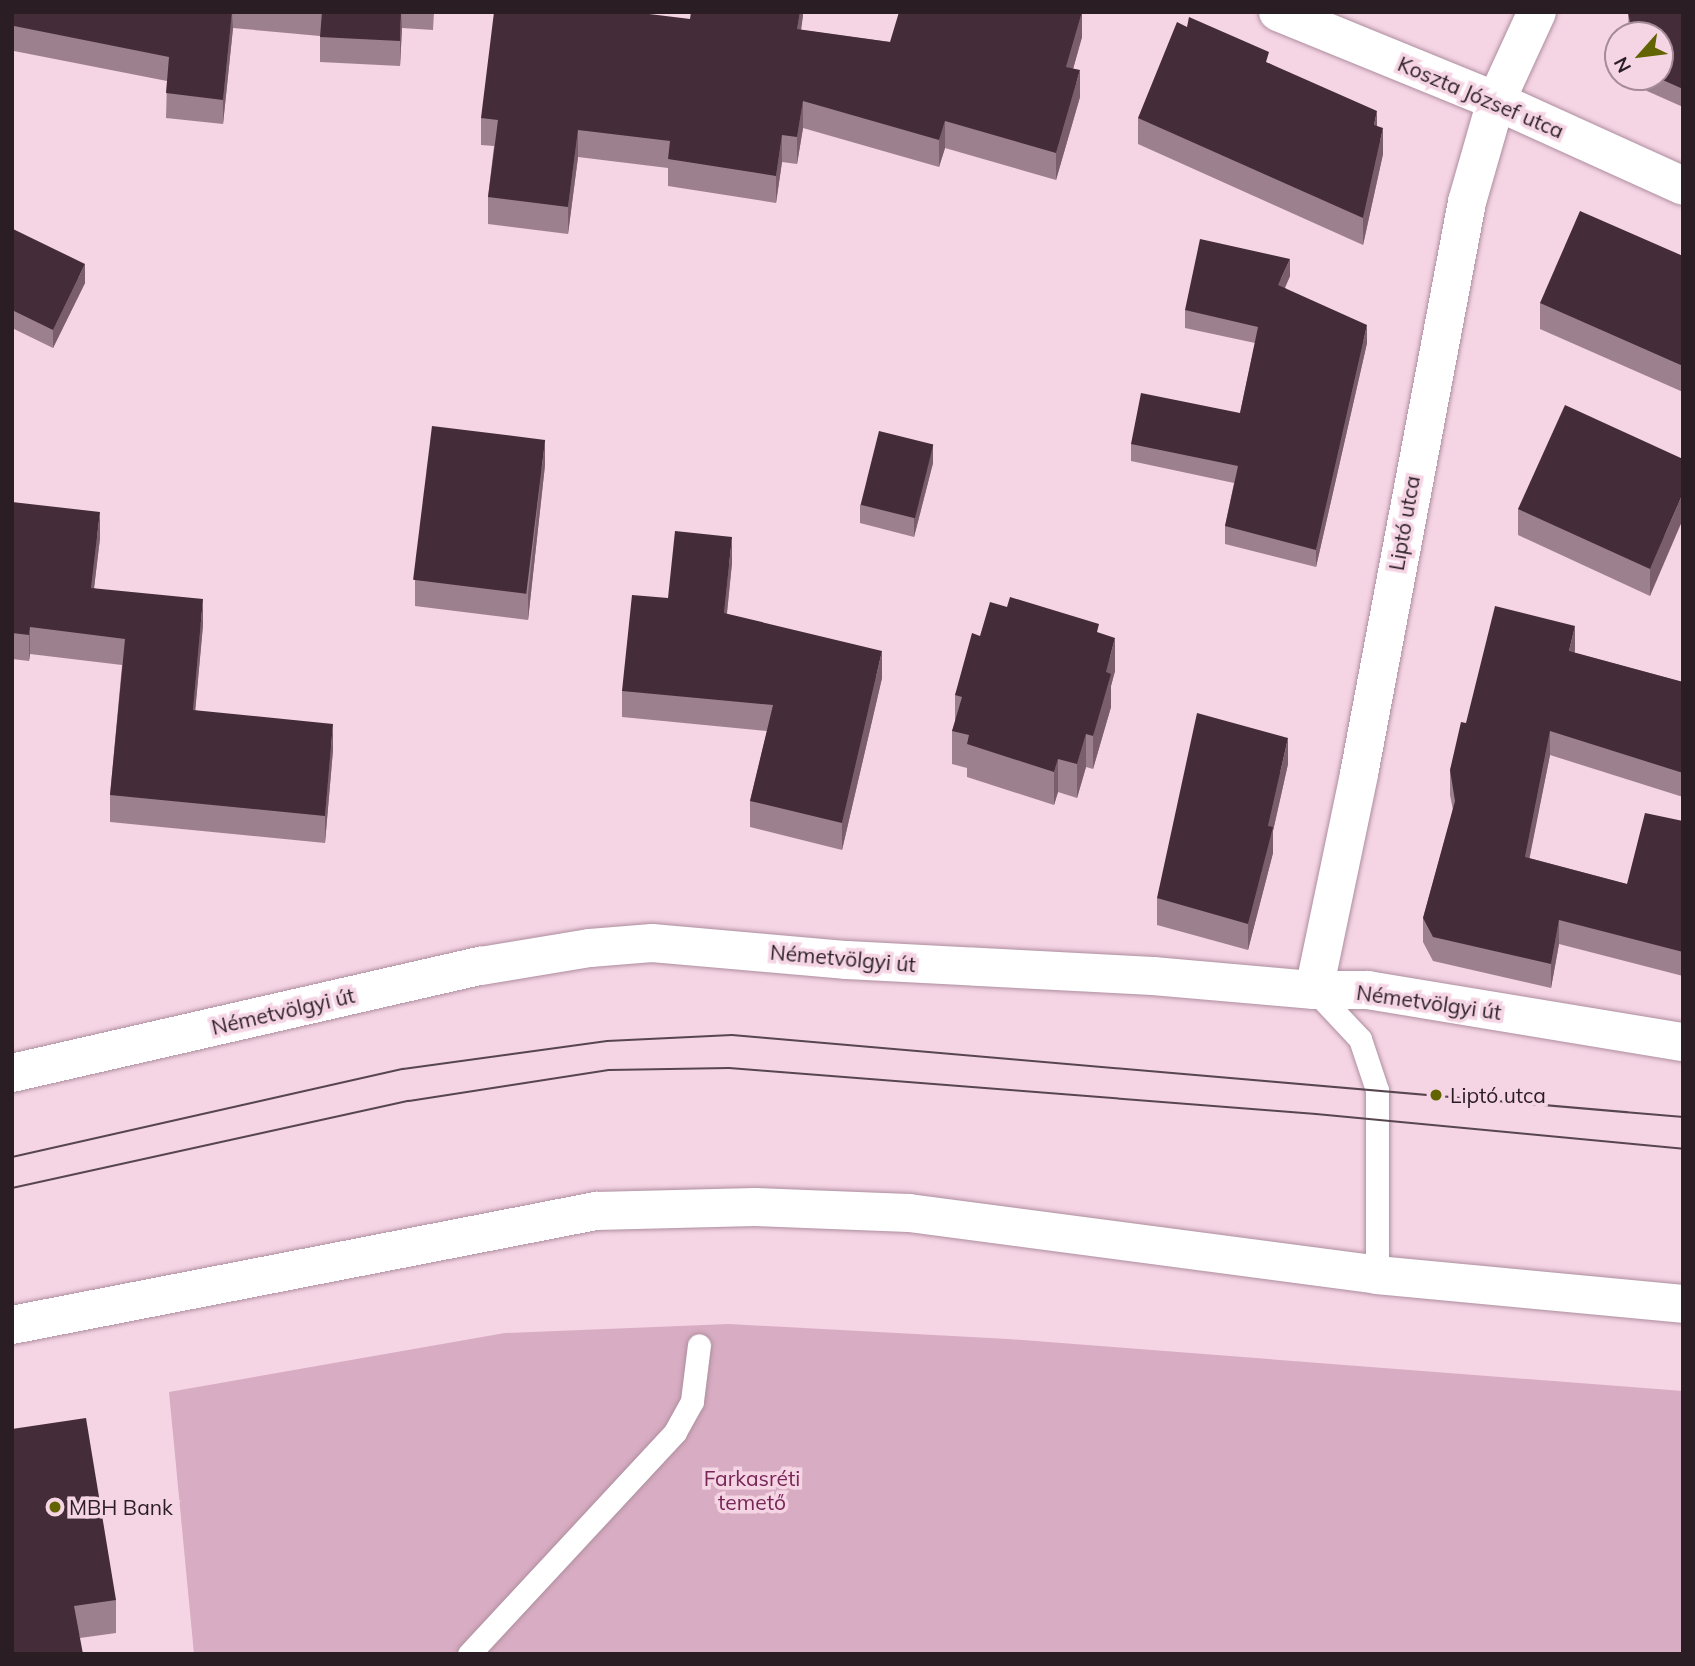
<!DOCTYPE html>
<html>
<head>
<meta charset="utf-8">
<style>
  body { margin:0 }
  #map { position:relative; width:1695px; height:1666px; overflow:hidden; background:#f5d4e4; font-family:Mulish,sans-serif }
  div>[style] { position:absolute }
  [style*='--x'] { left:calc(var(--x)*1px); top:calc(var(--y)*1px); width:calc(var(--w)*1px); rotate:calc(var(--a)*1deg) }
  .green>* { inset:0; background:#d8acc2 }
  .roads { filter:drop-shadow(0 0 2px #ad8e9e) drop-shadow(0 0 2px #ad8e9e) }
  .service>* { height:23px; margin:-11.5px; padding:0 11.5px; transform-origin:11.5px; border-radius:11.5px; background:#fff }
  .minor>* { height:38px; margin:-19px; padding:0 19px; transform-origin:19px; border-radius:19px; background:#fff }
  .tertiary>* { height:38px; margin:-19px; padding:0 19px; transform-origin:19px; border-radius:19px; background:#fff }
  .tram>* { height:2px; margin:-1px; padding:0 1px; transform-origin:1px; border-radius:1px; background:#57464f }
  .wall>* { inset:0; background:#9d808e }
  .shaded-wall>* { inset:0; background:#7a5e6c }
  .building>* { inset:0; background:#452c39; transform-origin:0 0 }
  .dots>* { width:19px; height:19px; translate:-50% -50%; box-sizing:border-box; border:4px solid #f5d4e4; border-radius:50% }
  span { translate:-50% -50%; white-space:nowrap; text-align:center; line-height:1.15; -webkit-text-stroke:7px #f5d4e4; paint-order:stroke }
  .street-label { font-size:21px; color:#2a1e24 }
  .poi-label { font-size:21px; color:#2a1e24 }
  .left { translate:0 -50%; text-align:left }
  .park-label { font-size:21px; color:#772657 }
  .frame { position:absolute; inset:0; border:14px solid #2a1e24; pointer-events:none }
  .north { position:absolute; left:1604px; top:21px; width:70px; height:70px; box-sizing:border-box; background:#f5d4e4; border:2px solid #a48b97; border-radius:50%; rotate:242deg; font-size:19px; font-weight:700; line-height:28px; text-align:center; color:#2a1e24 }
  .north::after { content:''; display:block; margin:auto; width:24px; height:32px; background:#616400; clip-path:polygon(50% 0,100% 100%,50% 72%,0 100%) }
</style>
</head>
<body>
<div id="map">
  <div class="green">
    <div style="clip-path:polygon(729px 1324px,1008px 1339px,1683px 1391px,1683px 1654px,194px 1654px,169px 1392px,505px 1333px)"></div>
  </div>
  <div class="roads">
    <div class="service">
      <div style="--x:1314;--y:990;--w:67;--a:46.8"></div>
      <div style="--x:1360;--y:1039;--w:54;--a:71.6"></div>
      <div style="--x:1377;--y:1090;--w:185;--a:90"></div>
      <div style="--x:469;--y:1654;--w:303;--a:-47.1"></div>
      <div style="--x:675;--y:1432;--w:35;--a:-61"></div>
      <div style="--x:692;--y:1401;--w:56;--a:-82.9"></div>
    </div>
    <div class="minor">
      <div style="--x:1278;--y:12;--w:235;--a:22.2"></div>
      <div style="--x:1496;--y:101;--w:205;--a:24.4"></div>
      <div style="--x:1314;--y:990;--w:221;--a:-78.2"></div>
      <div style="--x:1359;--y:774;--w:582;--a:-79.31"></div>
      <div style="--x:1467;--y:202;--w:105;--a:-74"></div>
      <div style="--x:1496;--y:101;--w:98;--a:-65.3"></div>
      <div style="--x:12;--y:1073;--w:481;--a:-12.9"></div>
      <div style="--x:481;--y:966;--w:110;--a:-9.4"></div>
      <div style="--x:590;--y:948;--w:62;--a:-4.6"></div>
      <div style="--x:652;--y:943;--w:196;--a:5"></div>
      <div style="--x:847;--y:960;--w:306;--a:3"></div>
      <div style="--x:1153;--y:976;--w:162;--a:5"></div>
      <div style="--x:1314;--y:990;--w:54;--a:0"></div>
      <div style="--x:1368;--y:990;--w:319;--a:9.4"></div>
    </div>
    <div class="tertiary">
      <div style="--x:12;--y:1325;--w:595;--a:-11.05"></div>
      <div style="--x:596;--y:1211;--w:159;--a:-1.4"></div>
      <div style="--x:755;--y:1207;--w:154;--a:2.2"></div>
      <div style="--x:909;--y:1213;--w:472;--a:7.5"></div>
      <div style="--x:1377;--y:1275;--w:307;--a:5.4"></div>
    </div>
  </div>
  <div class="tram">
    <div style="--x:12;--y:1157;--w:401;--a:-12.7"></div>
    <div style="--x:403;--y:1069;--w:206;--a:-7.8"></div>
    <div style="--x:607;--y:1041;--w:125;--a:-2.7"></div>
    <div style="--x:732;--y:1035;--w:955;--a:4.93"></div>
    <div style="--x:12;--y:1188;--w:406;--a:-12.4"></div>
    <div style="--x:409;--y:1101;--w:202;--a:-8.8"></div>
    <div style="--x:609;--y:1070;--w:120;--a:-1"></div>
    <div style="--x:729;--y:1068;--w:589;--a:4.48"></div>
    <div style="--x:1316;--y:1114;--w:369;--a:5.4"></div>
  </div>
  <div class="wall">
    <div style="clip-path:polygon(12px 12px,434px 12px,433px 30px,402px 28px,400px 66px,320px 62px,320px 36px,233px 28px,223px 124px,166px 118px,167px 81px,14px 51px,12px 53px)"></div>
    <div style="clip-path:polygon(803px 12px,801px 30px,890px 42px,1082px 12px,1082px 37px,1073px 69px,1080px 97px,1056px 180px,945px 148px,939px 167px,803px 128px,797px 164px,782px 162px,776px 203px,668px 186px,668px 168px,578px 157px,568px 234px,488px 224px,488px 197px,494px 146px,481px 145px,481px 118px,690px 19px)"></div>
    <div style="clip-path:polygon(1628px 12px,1683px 12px,1683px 107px,1620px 79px,1620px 77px,1660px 77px,1660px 35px,1629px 35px)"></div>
    <div style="clip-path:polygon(1269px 63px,1377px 126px,1383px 154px,1363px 245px,1138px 144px,1138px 118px)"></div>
    <div style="clip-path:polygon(13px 229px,85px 283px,53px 348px,12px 328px)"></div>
    <div style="clip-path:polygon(1683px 256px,1683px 392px,1540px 329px,1540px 303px)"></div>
    <div style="clip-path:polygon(1290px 276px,1285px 288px,1367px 343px,1316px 567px,1225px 544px,1225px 526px,1234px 483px,1131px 461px,1131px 444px,1240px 413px,1255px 343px,1185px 328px,1185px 310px)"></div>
    <div style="clip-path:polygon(1683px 459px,1650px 596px,1518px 535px,1518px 509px)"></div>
    <div style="clip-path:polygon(933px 463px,914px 537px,860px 523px,860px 505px)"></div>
    <div style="clip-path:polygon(545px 465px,528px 620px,415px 606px,415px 580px)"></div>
    <div style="clip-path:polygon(12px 502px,100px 538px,94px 588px,203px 625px,195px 710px,333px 750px,325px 843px,110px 822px,110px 795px,122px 665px,30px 654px,29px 661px,12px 659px)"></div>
    <div style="clip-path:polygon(732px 563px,727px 614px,882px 678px,842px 850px,750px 827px,750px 801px,767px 731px,622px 717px,622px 691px,668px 598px)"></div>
    <div style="clip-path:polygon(1099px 633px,1115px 671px,1111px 686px,1111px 707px,1093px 769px,1086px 767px,1077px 798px,1058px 792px,1054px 805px,967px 777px,967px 768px,952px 764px,952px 731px,955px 723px,955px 695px,980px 636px)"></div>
    <div style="clip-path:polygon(1575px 650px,1575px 653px,1683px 682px,1683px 797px,1550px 755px,1529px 858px,1627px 884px,1683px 821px,1683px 976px,1559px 944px,1551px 988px,1433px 961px,1423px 942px,1423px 918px,1453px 810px,1450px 795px,1450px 770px,1466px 723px)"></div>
    <div style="clip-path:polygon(1288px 764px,1273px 831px,1273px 853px,1248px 950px,1157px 925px,1157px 898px)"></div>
    <div style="clip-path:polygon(12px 1429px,116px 1600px,116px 1633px,80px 1638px)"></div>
  </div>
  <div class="shaded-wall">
    <div style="clip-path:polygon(232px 12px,233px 28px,223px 124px,223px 100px)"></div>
    <div style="clip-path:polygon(402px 12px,402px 28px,400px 66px,400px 41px)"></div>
    <div style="clip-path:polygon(800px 12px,803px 12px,803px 16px,797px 57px,797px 29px)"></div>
    <div style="clip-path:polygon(1082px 12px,1082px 37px,1066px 94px,1066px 67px)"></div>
    <div style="clip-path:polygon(14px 26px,14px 51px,12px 53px,12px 28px)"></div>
    <div style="clip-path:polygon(1080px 70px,1080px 97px,1056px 180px,1056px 153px)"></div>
    <div style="clip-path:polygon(803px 101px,803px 128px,797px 164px,797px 137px)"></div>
    <div style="clip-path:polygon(1377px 111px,1377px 137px,1374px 125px)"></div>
    <div style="clip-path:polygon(945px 121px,945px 148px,939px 167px,939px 140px)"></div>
    <div style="clip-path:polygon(1383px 128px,1383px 154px,1363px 245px,1363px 218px)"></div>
    <div style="clip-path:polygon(578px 130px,578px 157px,568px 234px,568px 207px)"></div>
    <div style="clip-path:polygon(782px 135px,782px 162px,776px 203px,776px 176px)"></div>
    <div style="clip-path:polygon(1290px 259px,1290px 276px,1278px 303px,1278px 285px)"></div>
    <div style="clip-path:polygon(85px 264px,85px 283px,53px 348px,53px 330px)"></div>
    <div style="clip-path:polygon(1367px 325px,1367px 343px,1316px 567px,1316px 550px)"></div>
    <div style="clip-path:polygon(545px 439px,545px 465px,528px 620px,528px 594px)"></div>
    <div style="clip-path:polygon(933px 444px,933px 463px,914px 537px,914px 519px)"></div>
    <div style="clip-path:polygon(1683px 493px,1683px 519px,1650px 596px,1650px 569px)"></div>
    <div style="clip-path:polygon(100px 512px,100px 538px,91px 614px,91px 588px)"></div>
    <div style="clip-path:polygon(732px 537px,732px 563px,724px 640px,724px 613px)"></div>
    <div style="clip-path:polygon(203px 599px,203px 625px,193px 736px,193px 710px)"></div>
    <div style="clip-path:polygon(1575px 626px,1575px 650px,1569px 675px,1569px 651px)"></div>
    <div style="clip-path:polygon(30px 627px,30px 654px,29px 661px,29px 635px)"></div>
    <div style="clip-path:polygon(1115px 638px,1115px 671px,1111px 686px,1111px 707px,1093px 769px,1093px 736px,1106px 672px)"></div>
    <div style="clip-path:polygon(882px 651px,882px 678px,842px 850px,842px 823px)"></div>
    <div style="clip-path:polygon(333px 724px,333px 750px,325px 843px,325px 816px)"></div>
    <div style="clip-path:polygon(1550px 731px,1550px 755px,1525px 881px,1525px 857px)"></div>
    <div style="clip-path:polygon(1086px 734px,1086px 767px,1077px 798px,1077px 764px)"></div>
    <div style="clip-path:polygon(1288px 738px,1288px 764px,1273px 831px,1273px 853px,1248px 950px,1248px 924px,1268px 826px)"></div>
    <div style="clip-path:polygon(1058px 759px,1058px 792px,1054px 805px,1054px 772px)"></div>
    <div style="clip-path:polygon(1559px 920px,1559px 944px,1551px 988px,1551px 964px)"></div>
  </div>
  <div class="building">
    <div style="clip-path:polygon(12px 12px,232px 12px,223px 100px,166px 93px,169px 57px,14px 26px,12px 28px)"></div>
    <div style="clip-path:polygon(322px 12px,401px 12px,400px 41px,320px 37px)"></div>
    <div style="clip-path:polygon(494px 12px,633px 12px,690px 19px,691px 12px,800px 12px,797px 29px,890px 42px,899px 12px,1082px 12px,1066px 67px,1080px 70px,1056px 153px,945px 121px,939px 140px,803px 101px,797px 137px,782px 135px,776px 176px,668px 159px,670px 141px,578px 130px,568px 207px,488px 197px,498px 120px,481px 118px)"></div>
    <div style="clip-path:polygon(1628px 12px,1683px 12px,1683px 89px,1656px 77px,1660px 77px,1660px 35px,1631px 35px,1632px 33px)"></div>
    <div style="clip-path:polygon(1189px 17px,1269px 52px,1266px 62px,1377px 111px,1374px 125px,1383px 128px,1363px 218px,1138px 118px,1177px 22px,1187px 27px)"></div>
    <div style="clip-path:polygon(1580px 211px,1683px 256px,1683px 366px,1540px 303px)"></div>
    <div style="clip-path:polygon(13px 229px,85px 264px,53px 330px,12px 310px)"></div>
    <div style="clip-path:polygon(1200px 239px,1290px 259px,1278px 285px,1367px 325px,1316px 550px,1225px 526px,1238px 466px,1131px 444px,1141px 393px,1240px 413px,1258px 327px,1185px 310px)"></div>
    <div style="clip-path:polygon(1565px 405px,1683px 459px,1683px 493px,1650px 569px,1518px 509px)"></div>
    <div style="left:432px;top:426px;width:114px;height:155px;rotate:7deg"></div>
    <div style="left:879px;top:431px;width:56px;height:76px;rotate:14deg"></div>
    <div style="clip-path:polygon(12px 502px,100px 512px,91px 588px,203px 599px,193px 710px,333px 724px,325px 816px,110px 795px,125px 639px,30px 627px,29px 635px,12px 633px)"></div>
    <div style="clip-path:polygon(675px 531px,732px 537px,724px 613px,882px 651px,842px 823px,750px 801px,773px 705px,622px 691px,632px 595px,668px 598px)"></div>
    <div style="clip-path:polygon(1010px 597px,1099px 624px,1097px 632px,1115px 638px,1106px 672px,1111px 674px,1093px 736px,1086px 734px,1077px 764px,1058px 759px,1054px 772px,967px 744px,969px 735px,952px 731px,962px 697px,955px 695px,972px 633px,980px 636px,990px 602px,1007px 607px)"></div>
    <div style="clip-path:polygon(1495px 606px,1575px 626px,1569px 651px,1683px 682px,1683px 773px,1550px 731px,1525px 857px,1627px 884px,1645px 813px,1683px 821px,1683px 952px,1559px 920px,1551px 964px,1433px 937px,1423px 918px,1455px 801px,1450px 770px,1461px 722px,1466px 723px)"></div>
    <div style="clip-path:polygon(1197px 713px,1288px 738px,1268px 826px,1273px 827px,1248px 924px,1157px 898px)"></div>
    <div style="clip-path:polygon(86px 1418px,116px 1600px,74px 1606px,83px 1654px,12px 1654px,12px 1429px)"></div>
  </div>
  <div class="dots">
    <div style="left:1436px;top:1095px;background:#616400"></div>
    <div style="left:55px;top:1507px;background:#616400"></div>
  </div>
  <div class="street-label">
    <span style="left:1481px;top:97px;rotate:23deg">Koszta József utca</span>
    <span style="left:1404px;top:523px;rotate:-80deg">Liptó utca</span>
    <span style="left:843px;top:958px;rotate:5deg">Németvölgyi út</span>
    <span style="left:1429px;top:1002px;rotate:8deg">Németvölgyi út</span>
    <span style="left:283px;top:1011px;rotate:-13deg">Németvölgyi út</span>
  </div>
  <div class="poi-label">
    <span class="left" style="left:1450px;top:1095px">Liptó utca</span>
    <span class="left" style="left:69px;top:1507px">MBH Bank</span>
  </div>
  <div class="park-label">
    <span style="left:752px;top:1490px">Farkasréti<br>temető</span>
  </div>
  <div class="frame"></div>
  <div class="north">N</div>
</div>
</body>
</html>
